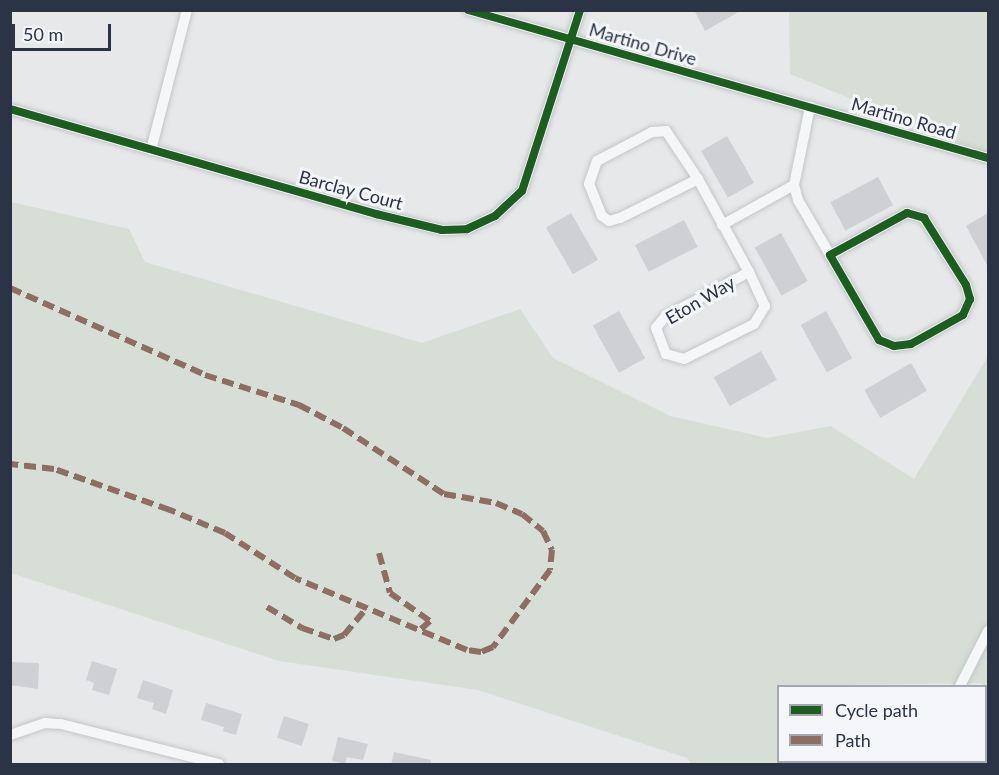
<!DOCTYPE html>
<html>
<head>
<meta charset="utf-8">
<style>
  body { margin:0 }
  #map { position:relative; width:999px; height:775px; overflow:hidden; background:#e6e8ea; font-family:Lato,sans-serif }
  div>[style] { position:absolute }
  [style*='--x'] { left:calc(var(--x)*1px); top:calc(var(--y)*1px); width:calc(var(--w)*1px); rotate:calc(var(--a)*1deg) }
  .green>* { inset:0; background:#d6ded6 }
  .building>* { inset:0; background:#ced0d3; transform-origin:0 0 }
  .roads { filter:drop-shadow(0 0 2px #c4c6c8) drop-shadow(0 0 2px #c4c6c8) }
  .minor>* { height:10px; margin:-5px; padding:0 5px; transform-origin:5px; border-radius:5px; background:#f5f6f7 }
  .quiet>* { height:6px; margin-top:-3px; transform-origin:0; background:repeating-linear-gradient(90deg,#8d6e63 0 12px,transparent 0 18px) }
  .cycleway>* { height:8px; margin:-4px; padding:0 4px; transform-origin:4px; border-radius:4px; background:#1b5e20 }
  span { translate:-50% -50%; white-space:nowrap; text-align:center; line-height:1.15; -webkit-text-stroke:6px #f4f6f9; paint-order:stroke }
  .street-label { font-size:18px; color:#2b3445 }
  .frame { position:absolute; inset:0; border:12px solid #2b3445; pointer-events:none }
  .legend { position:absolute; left:777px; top:685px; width:210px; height:78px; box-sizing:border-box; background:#f4f6f9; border:2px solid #a4a8b1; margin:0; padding:8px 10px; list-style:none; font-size:18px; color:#2b3445 }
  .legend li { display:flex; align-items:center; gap:12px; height:30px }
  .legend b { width:30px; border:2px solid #a4a8b1 }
  .scale { position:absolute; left:12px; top:24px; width:99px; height:27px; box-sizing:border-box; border:3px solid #2b3445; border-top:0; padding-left:8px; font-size:18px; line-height:21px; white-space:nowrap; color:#2b3445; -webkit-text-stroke:4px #f4f6f9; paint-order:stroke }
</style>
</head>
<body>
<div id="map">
  <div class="green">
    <div style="clip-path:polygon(789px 11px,988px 11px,988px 154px,790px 74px)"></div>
    <div style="clip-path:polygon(11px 202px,129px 229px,145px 262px,422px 343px,520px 309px,553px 358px,670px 416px,767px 438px,831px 426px,914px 479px,988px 356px,988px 348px,988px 764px,966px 764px,986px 762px,986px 686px,980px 683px,778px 686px,778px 762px,904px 762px,903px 764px,691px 764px,687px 758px,478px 690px,279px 661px,11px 573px)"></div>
  </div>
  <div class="building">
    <div style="clip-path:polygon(694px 10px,742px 10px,705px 31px)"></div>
    <div style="left:727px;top:136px;width:54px;height:30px;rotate:60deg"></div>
    <div style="left:878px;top:177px;width:32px;height:54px;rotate:62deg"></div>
    <div style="left:571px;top:213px;width:54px;height:29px;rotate:60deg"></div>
    <div style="clip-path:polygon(988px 213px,988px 267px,966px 226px)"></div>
    <div style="left:684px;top:220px;width:30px;height:55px;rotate:63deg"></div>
    <div style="left:781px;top:233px;width:55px;height:30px;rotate:61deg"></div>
    <div style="left:619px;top:311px;width:54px;height:30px;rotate:61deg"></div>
    <div style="left:826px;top:311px;width:54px;height:29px;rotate:61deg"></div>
    <div style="left:761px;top:351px;width:33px;height:54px;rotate:61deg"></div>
    <div style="left:911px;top:363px;width:32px;height:54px;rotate:60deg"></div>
    <div style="clip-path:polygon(92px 661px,117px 669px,109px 695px,92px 690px,94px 683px,86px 680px)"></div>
    <div style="clip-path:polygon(10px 662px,39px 663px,38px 689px,10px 685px)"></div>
    <div style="clip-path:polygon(143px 680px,173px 690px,166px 714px,152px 709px,154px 703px,137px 698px)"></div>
    <div style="clip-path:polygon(206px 703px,242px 714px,236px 735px,223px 731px,224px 727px,201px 720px)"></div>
    <div style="left:284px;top:716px;width:26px;height:23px;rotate:18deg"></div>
    <div style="clip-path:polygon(338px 737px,368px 744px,363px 760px,347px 757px,345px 764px,332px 761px)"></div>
    <div style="clip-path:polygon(394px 752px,431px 760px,431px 765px,391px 765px)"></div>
  </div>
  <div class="roads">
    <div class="minor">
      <div style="--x:468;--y:10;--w:541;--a:15.89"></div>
      <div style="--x:10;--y:109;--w:381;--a:16"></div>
      <div style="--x:376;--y:214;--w:68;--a:13.6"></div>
      <div style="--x:442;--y:230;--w:25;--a:-2"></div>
      <div style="--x:467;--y:229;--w:31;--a:-25"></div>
      <div style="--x:495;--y:216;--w:37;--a:-43"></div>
      <div style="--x:522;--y:191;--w:190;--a:-72.2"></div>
      <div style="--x:666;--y:131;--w:58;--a:56.3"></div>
      <div style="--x:698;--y:179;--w:87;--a:153.4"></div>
      <div style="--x:620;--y:218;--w:11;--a:165"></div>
      <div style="--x:609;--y:221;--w:9;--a:-144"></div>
      <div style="--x:602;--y:216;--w:35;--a:-112"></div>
      <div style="--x:589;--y:184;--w:24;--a:-71"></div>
      <div style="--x:597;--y:161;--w:62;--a:-27.8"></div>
      <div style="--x:652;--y:132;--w:14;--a:-4"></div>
      <div style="--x:151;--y:150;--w:145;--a:-75.6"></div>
      <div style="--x:698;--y:179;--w:106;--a:61.3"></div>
      <div style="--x:794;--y:185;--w:16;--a:75"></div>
      <div style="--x:798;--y:200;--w:64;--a:59.8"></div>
      <div style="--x:907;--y:213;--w:18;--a:16"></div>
      <div style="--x:924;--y:218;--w:79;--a:57.9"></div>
      <div style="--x:966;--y:285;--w:15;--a:74"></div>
      <div style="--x:970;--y:299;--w:17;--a:114"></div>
      <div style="--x:963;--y:315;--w:60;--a:150.9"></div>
      <div style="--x:911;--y:344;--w:17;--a:173"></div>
      <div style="--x:894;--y:346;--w:16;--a:-158"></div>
      <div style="--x:879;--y:340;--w:98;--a:-120"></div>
      <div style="--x:830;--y:255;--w:88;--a:-28.6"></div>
      <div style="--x:722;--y:225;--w:82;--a:-29.1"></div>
      <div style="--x:794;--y:185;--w:80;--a:-78.4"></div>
      <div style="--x:749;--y:272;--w:38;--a:65"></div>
      <div style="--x:765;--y:306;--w:21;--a:121"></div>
      <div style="--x:754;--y:324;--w:78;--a:153.4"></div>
      <div style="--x:684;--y:359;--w:19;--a:-164"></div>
      <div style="--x:666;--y:354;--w:28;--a:-111"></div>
      <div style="--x:656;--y:328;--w:14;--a:-51"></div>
      <div style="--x:665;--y:317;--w:95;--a:-28.2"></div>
      <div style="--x:960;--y:686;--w:62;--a:-63"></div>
      <div style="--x:10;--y:735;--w:37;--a:-19"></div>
      <div style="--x:45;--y:723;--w:16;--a:4"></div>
      <div style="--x:61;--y:724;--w:163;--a:14.2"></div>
      <div style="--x:919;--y:764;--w:3;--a:-45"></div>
    </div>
  </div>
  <div class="quiet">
    <div style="--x:10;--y:288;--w:214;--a:24"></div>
    <div style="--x:205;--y:375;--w:99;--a:17.7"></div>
    <div style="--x:299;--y:405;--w:50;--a:27.6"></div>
    <div style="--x:343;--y:428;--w:121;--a:33.2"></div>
    <div style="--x:444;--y:494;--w:53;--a:9.8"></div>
    <div style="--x:496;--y:503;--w:28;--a:23"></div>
    <div style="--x:522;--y:514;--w:27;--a:39"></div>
    <div style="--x:543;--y:531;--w:21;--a:65"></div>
    <div style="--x:552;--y:550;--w:20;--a:96"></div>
    <div style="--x:550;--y:570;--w:96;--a:126.5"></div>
    <div style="--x:493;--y:647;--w:13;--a:157"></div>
    <div style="--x:481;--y:652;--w:14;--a:-172"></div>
    <div style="--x:467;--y:650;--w:186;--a:-157.3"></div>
    <div style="--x:295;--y:578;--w:83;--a:-147.3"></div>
    <div style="--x:225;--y:533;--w:60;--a:-157.3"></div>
    <div style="--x:170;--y:510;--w:123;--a:-160.5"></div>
    <div style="--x:54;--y:469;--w:44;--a:-173.5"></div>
    <div style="--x:379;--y:553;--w:41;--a:74.6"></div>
    <div style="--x:390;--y:593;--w:49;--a:35"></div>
    <div style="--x:430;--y:621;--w:15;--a:138"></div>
    <div style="--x:267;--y:607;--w:41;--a:31"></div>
    <div style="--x:302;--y:628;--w:34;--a:19"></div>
    <div style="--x:334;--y:639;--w:11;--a:-22"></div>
    <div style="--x:344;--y:635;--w:34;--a:-50"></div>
  </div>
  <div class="cycleway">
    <div style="--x:468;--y:10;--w:541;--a:15.89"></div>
    <div style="--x:10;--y:109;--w:381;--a:16"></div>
    <div style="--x:376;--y:214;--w:68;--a:13.6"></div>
    <div style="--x:442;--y:230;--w:25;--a:-2"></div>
    <div style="--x:467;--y:229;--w:31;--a:-25"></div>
    <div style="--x:495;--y:216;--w:37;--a:-43"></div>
    <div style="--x:522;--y:191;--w:190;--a:-72.2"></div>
    <div style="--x:907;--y:213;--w:18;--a:16"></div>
    <div style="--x:924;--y:218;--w:79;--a:57.9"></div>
    <div style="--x:966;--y:285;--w:15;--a:74"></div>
    <div style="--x:970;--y:299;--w:17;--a:114"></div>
    <div style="--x:963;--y:315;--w:60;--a:150.9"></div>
    <div style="--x:911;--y:344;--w:17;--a:173"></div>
    <div style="--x:894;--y:346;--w:16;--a:-158"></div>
    <div style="--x:879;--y:340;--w:98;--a:-120"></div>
    <div style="--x:830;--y:255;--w:88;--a:-28.6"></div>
  </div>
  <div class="street-label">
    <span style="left:643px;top:44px;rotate:16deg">Martino Drive</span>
    <span style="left:904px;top:118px;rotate:16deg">Martino Road</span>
    <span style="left:351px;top:190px;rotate:15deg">Barclay Court</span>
    <span style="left:700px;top:300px;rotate:-30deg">Eton Way</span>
  </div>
  <div class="frame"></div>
  <ul class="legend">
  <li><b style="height:8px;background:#1b5e20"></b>Cycle path</li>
  <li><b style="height:8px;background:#8d6e63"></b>Path</li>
  </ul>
  <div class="scale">50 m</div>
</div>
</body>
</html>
